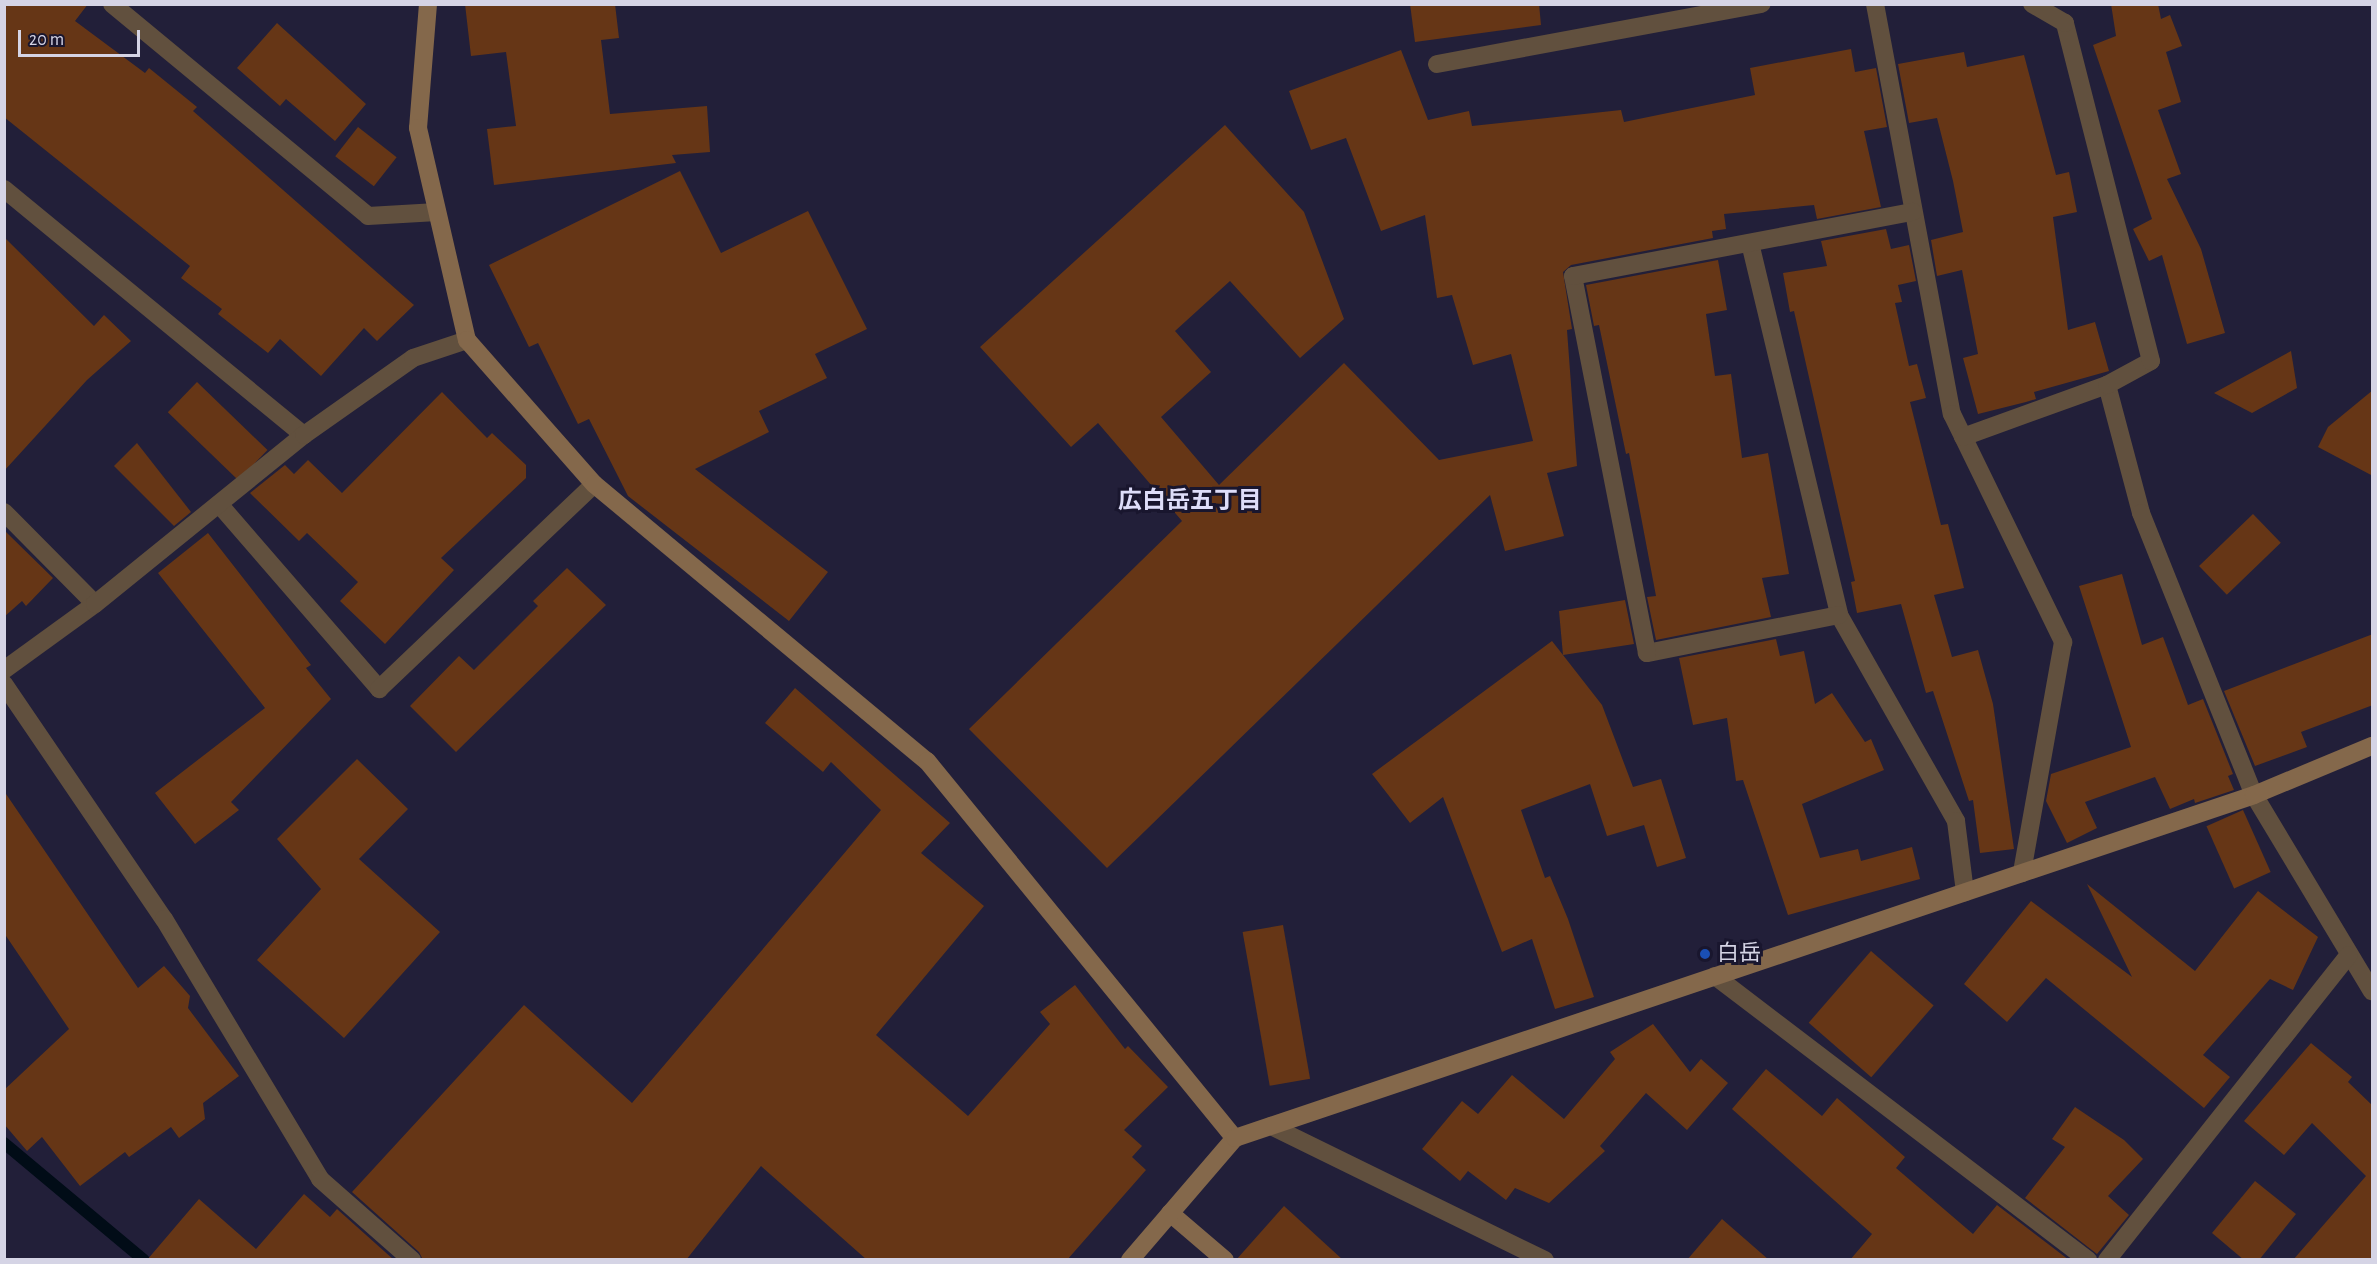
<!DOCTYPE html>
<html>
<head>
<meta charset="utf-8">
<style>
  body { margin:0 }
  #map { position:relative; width:2377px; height:1264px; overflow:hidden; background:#221f39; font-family:"Alegreya Sans","Noto Sans JP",sans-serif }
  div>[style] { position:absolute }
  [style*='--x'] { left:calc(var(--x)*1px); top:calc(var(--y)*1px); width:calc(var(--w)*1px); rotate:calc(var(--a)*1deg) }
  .stream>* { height:12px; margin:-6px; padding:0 6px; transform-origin:6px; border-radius:6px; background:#010c17 }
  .building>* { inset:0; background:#663616; transform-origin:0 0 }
  .street>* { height:18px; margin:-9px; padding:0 9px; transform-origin:9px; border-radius:9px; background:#61503e }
  .secondary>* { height:18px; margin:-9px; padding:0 9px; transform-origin:9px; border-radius:9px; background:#84684b }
  .dots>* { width:16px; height:16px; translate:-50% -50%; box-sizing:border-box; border:3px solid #19162e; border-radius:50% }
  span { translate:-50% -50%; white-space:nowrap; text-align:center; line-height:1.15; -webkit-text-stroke:6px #19162e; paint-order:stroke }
  .poi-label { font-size:22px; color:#d5d4e5 }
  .left { translate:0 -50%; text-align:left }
  .neighbourhood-label { font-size:24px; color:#deddf9; font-weight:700 }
  .frame { position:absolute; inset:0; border:6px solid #d5d4e5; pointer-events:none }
  .scale { position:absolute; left:18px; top:30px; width:122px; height:27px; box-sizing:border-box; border:3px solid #d5d4e5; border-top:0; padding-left:8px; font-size:18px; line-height:21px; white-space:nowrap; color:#d5d4e5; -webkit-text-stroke:4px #19162e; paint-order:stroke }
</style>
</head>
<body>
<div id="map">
  <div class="stream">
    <div style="--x:4;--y:1143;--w:182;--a:39.9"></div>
  </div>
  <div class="building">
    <div style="clip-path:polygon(4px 4px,88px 4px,75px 21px,145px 73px,149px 68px,197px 107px,193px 111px,414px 305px,377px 341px,364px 328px,321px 376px,280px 339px,268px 353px,218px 314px,222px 309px,181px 278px,190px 266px,4px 117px)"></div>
    <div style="clip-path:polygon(465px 4px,615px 4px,619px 38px,601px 40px,610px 114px,707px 106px,710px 152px,672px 155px,676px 163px,494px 185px,487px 129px,516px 126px,506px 52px,471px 56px)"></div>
    <div style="clip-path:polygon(1410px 4px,1539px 4px,1541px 25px,1415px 42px)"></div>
    <div style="clip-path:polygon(2111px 4px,2158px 4px,2161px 19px,2170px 15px,2182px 46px,2166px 52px,2181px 102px,2158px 110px,2181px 174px,2167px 179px,2201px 249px,2225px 333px,2187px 344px,2162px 255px,2149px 261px,2133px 229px,2152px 219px,2093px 45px,2116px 36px)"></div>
    <div style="clip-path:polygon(277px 23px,366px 104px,335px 141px,286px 99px,280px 106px,237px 68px)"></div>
    <div style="clip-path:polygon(1851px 49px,1855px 72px,1876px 68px,1887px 127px,1864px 131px,1881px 207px,1817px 219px,1814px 205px,1724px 214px,1726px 229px,1712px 231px,1713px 238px,1571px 265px,1563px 272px,1572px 329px,1567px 330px,1577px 466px,1547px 473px,1564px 536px,1505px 551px,1490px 495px,1107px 868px,969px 729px,1182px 521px,1098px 423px,1071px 447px,980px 347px,1225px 125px,1304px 212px,1344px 319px,1300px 358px,1230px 281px,1175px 331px,1211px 372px,1161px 417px,1219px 485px,1344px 363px,1439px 460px,1533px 441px,1511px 354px,1473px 365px,1452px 295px,1437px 298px,1425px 215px,1381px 231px,1346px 138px,1311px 150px,1289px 91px,1401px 50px,1428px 120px,1469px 111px,1472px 126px,1621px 110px,1624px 122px,1755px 95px,1750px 68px)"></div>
    <div style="clip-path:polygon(1964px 52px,1967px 67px,2024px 55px,2056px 175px,2069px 172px,2077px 212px,2053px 217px,2068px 330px,2095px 322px,2109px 371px,2034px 392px,2036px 399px,2026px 402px,1978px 414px,1963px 358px,1978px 354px,1962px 270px,1937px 276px,1931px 240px,1963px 232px,1953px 181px,1937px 118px,1909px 123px,1898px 64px)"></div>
    <div style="left:358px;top:127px;width:49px;height:37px;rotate:38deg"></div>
    <div style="clip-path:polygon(680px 171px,721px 253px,808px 211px,867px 329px,815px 354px,827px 378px,759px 411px,769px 432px,695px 469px,828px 572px,789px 621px,628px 496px,589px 419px,578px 424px,538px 343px,529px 347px,489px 265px)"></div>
    <div style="clip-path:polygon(1886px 229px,1891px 249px,1909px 245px,1916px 281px,1898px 285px,1902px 302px,1895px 303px,1909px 366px,1917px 364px,1926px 398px,1910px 402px,1941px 525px,1948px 524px,1964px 588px,1934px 595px,1952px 657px,1978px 650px,1993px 704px,2014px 849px,1980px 853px,1973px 800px,1969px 801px,1933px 691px,1926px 693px,1901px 604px,1857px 613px,1851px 582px,1855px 581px,1794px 311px,1790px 312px,1783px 273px,1827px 266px,1821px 241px)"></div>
    <div style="clip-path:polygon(4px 237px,94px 326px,104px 315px,131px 341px,87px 380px,4px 471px)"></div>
    <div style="clip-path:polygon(1718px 260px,1727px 310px,1706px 314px,1715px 376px,1731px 374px,1742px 458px,1768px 453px,1789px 574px,1762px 578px,1771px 617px,1656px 640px,1647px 597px,1656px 596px,1629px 453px,1626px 454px,1599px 325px,1594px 326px,1586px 285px)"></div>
    <div style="clip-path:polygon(2291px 351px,2297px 388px,2252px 413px,2214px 393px)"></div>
    <div style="left:197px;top:382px;width:98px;height:42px;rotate:44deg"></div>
    <div style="clip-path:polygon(2373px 390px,2373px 476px,2318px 447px,2328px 427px)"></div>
    <div style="clip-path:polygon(442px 392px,487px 438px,492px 433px,526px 465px,526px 478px,441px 558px,454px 570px,385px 644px,340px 601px,358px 582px,307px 533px,299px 541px,250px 493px,285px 465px,294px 474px,308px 460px,342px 493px)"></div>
    <div style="clip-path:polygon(137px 443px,191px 512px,174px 526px,114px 466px)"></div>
    <div style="left:2253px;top:514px;width:40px;height:75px;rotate:46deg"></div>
    <div style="clip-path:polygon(4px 530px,53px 578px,26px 606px,22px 601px,4px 617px)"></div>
    <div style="clip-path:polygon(208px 533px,311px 665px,306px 668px,331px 699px,231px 802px,239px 810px,195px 844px,155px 793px,265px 708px,158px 573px)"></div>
    <div style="clip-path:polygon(567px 568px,606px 605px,456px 752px,410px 706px,459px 656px,474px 670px,538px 606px,533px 601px)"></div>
    <div style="clip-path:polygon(2122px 574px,2142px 645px,2163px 637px,2188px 705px,2203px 699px,2233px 774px,2228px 776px,2234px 790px,2195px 803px,2194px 799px,2170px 809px,2155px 777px,2085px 802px,2097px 828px,2067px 843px,2046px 801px,2051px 774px,2131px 747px,2079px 586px)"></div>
    <div style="clip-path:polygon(1625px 600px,1634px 644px,1563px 655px,1602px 705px,1633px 787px,1661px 779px,1686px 858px,1657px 867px,1644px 825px,1607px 836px,1590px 784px,1521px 810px,1545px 878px,1550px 876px,1568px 919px,1594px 997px,1555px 1009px,1532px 939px,1502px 952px,1443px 797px,1410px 823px,1372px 774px,1552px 641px,1563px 655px,1559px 611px)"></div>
    <div style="clip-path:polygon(2373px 634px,2373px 705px,2301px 732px,2307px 747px,2255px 766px,2224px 691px)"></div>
    <div style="clip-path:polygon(1776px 639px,1780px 656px,1804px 651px,1815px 704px,1832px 693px,1865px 742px,1871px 739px,1884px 770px,1802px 804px,1820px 858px,1858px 849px,1861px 861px,1912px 847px,1920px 879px,1788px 915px,1743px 780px,1736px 781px,1727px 718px,1693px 725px,1679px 658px)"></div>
    <div style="clip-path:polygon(795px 688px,950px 823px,921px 853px,984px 906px,876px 1035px,968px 1116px,1050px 1024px,1040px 1012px,1075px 985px,1125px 1049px,1128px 1046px,1168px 1087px,1124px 1130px,1142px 1146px,1132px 1157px,1146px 1170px,1067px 1260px,867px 1260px,761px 1166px,686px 1260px,423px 1260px,419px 1252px,352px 1192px,524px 1005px,632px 1103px,881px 810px,831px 762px,823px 772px,765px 723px)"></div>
    <div style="clip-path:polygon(357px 759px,408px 809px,359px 859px,440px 932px,344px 1038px,257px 960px,321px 889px,277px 839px)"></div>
    <div style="clip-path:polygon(4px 791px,138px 988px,164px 966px,190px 996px,188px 1008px,239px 1076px,203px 1103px,205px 1119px,179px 1138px,171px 1127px,129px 1157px,125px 1152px,80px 1186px,42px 1137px,27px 1151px,4px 1124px,4px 1090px,69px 1029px,4px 933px)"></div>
    <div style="left:2243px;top:810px;width:68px;height:40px;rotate:66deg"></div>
    <div style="clip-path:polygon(2087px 884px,2195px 971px,2258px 891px,2318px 937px,2293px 990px,2270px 979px,2203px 1055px,2230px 1077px,2204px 1108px,2046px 978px,2007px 1022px,1964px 984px,2031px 901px,2132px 977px)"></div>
    <div style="left:1283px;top:925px;width:156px;height:41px;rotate:80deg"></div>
    <div style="left:1871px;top:951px;width:83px;height:95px;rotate:41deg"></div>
    <div style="clip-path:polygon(1653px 1024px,1690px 1072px,1701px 1059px,1728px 1083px,1687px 1130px,1646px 1093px,1600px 1146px,1605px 1151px,1549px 1203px,1515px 1188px,1506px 1200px,1468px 1171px,1460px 1181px,1422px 1149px,1462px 1101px,1478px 1114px,1512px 1075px,1564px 1119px,1615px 1059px,1610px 1052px)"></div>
    <div style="clip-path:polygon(2311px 1043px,2352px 1077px,2348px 1082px,2373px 1106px,2373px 1260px,2293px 1260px,2366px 1176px,2312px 1123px,2284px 1155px,2244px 1121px)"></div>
    <div style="clip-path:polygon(1766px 1069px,1822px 1116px,1837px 1098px,1905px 1157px,1896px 1168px,1973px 1234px,1997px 1205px,2069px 1260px,1850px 1260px,1872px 1234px,1732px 1109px)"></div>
    <div style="clip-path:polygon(2075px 1107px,2124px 1140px,2143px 1159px,2108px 1196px,2129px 1215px,2097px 1254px,2025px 1198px,2065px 1147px,2052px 1139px)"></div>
    <div style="clip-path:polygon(2255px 1181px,2296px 1214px,2259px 1260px,2244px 1260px,2212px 1233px)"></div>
    <div style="clip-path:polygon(304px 1194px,330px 1217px,337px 1209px,394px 1260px,147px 1260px,199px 1199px,256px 1249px)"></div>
    <div style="clip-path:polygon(1284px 1206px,1343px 1260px,1236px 1260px)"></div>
    <div style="clip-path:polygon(1722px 1219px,1769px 1260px,1687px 1260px)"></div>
  </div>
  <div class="street">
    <div style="--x:112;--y:4;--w:332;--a:39.6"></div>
    <div style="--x:368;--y:216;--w:69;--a:-3.3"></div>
    <div style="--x:1875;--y:4;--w:417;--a:79.4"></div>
    <div style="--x:1952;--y:414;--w:254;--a:64"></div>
    <div style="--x:2063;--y:642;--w:235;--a:100.1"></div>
    <div style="--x:1437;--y:64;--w:330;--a:-10.5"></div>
    <div style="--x:4;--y:189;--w:388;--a:39.4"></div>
    <div style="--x:1750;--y:243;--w:382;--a:76.5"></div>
    <div style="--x:1839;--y:615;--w:237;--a:60.4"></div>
    <div style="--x:1956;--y:821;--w:72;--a:82.8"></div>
    <div style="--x:2107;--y:385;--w:132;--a:75.1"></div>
    <div style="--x:2141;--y:513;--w:304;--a:68.2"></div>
    <div style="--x:2254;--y:795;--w:229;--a:59"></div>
    <div style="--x:1963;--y:437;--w:153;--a:-19.9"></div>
    <div style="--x:2107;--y:385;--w:50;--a:-28.6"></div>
    <div style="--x:2151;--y:361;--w:349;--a:-104.3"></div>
    <div style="--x:2065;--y:23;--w:38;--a:-150"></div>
    <div style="--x:219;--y:504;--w:245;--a:49.1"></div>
    <div style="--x:379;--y:689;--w:297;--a:-43.6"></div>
    <div style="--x:4;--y:512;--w:129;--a:45.3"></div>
    <div style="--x:1839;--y:615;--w:196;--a:168.8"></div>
    <div style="--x:1647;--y:653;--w:384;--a:-101.1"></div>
    <div style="--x:1573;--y:276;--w:346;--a:-10.7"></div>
    <div style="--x:4;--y:670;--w:112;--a:-36"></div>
    <div style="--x:95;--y:604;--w:269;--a:-39"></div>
    <div style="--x:304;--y:435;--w:133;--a:-35.2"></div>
    <div style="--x:413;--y:358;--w:57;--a:-18.4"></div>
    <div style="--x:4;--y:684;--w:284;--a:55.8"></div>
    <div style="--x:164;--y:919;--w:303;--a:59"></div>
    <div style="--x:320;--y:1179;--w:123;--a:41.4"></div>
    <div style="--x:1715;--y:976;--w:469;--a:37.3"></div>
    <div style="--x:1271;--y:1126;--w:305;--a:26.1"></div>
    <div style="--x:2107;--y:1260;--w:389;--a:-51.6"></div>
  </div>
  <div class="secondary">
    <div style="--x:428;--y:4;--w:124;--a:94.6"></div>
    <div style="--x:418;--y:128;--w:218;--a:77"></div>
    <div style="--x:467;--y:340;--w:192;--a:48.6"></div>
    <div style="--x:594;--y:484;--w:433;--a:39.8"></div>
    <div style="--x:927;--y:761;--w:487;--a:50.8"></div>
    <div style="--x:1170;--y:1213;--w:72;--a:40.5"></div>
    <div style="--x:1130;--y:1260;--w:161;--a:-49.3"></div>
    <div style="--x:1235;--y:1138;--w:1075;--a:-18.6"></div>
    <div style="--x:2254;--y:795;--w:128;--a:-22.6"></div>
  </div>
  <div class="dots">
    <div style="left:1705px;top:954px;background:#1a4fb4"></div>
  </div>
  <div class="poi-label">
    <span class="left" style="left:1717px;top:954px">白岳</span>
  </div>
  <div class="neighbourhood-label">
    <span style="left:1190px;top:502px">広白岳五丁目</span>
  </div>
  <div class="frame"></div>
  <div class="scale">20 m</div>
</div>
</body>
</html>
